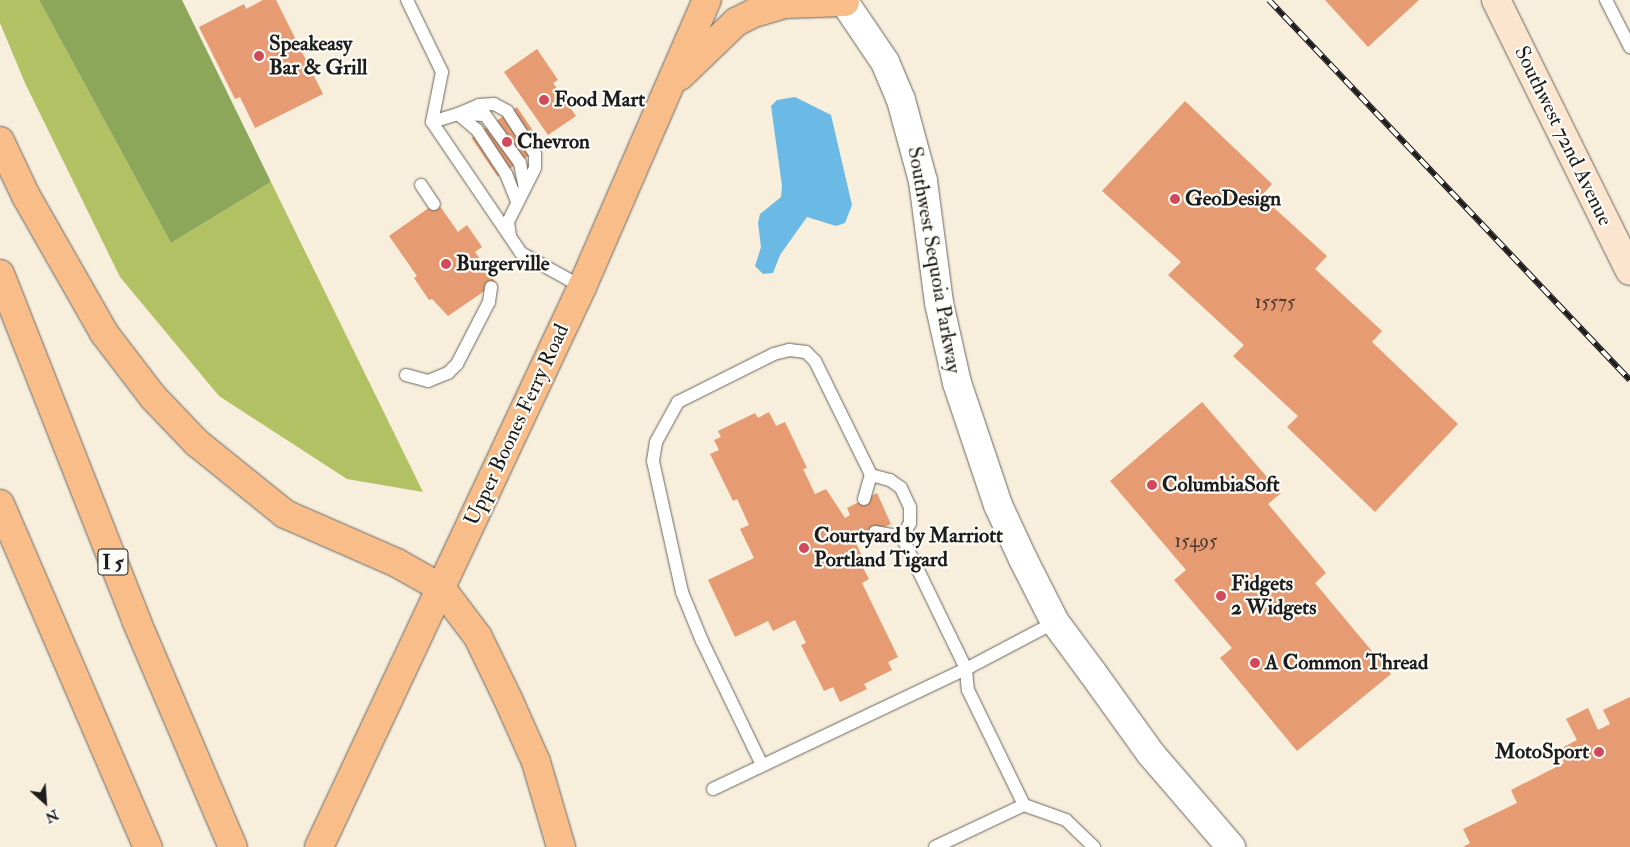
<!DOCTYPE html>
<html>
<head>
<meta charset="utf-8">
<style>
  body { margin:0 }
  #map { position:relative; width:1630px; height:847px; overflow:hidden; background:#f7eedc; font-family:"IM FELL Double Pica",serif }
  div>[style] { position:absolute }
  [style*='--x'] { left:calc(var(--x)*1px); top:calc(var(--y)*1px); width:calc(var(--w)*1px); rotate:calc(var(--a)*1deg) }
  .green>* { inset:0; background:#b1c164 }
  .forest>* { inset:0; background:#8ca75a }
  .water>* { inset:0; background:#6abae5 }
  .building>* { inset:0; background:#e69b72; transform-origin:0 0 }
  .roads { filter:drop-shadow(0 0 1px #69665f) drop-shadow(0 0 1px #69665f) }
  .service>* { height:12px; margin:-6px; padding:0 6px; transform-origin:6px; border-radius:6px; background:#fff }
  .tertiary>* { height:28px; margin:-14px; padding:0 14px; transform-origin:14px; border-radius:14px; background:#fff }
  .secondary>* { height:28px; margin:-14px; padding:0 14px; transform-origin:14px; border-radius:14px; background:#fce5cf }
  .primary>* { height:28px; margin:-14px; padding:0 14px; transform-origin:14px; border-radius:14px; background:#f8bd88 }
  .motorway>* { height:28px; margin:-14px; padding:0 14px; transform-origin:14px; border-radius:14px; background:#f8bd88 }
  .rail>* { height:5.5px; margin-top:-2.75px; transform-origin:0; background:repeating-linear-gradient(90deg,#fdfcf7 0 11px,#1c1c1c 0 22px); box-sizing:border-box; border-block:1px solid #1c1c1c }
  .dots>* { width:14px; height:14px; translate:-50% -50%; box-sizing:border-box; border:2px solid #fdfcf7; border-radius:50% }
  span { translate:-50% -50%; white-space:nowrap; text-align:center; line-height:1.15; -webkit-text-stroke:4.5px #fdfcf7; paint-order:stroke }
  .number-label { font-size:19px; color:#4e3c32 }
  .number-label span { -webkit-text-stroke-width:0 }
  .shield-label span { padding:1px 4px; background:#fdfcf7; border:1px solid; border-radius:4px; -webkit-text-stroke-width:0 }
  .shield-label { font-size:20px; color:#1c1c1c; font-weight:700 }
  .poi-label { font-size:21px; color:#1c1c1c; font-weight:700 }
  .left { translate:0 -50%; text-align:left }
  .right { translate:-100% -50%; text-align:right }
  .street-label { font-size:21px; color:#1c1c1c }
  .north { position:absolute; left:20px; top:777px; width:50px; height:50px; -webkit-text-stroke:4px #fdfcf7; paint-order:stroke; rotate:154deg; font-size:14px; font-weight:700; line-height:20px; text-align:center; color:#1c1c1c }
  .north::after { content:''; display:block; margin:auto; width:18px; height:22px; background:#1c1c1c; clip-path:polygon(50% 0,100% 100%,50% 72%,0 100%) }
</style>
</head>
<body>
<div id="map">
  <div class="green">
    <div style="clip-path:polygon(0 0,39px 0,171px 243px,271px 182px,423px 492px,347px 479px,219px 396px,120px 277px,25px 83px,0 23px)"></div>
  </div>
  <div class="forest">
    <div style="clip-path:polygon(39px 0,182px 0,271px 182px,171px 243px)"></div>
  </div>
  <div class="water">
    <div style="clip-path:polygon(795px 97px,831px 115px,852px 205px,845px 223px,836px 226px,807px 217px,780px 255px,773px 273px,763px 274px,755px 266px,761px 247px,758px 223px,760px 214px,781px 197px,782px 186px,771px 106px,777px 100px)"></div>
  </div>
  <div class="building">
    <div style="clip-path:polygon(263px 0,276px 0,323px 94px,255px 128px,240px 97px,235px 99px,199px 27px,244px 4px,246px 9px)"></div>
    <div style="clip-path:polygon(1325px 0,1419px 0,1368px 47px)"></div>
    <div style="clip-path:polygon(537px 49px,558px 80px,553px 83px,576px 116px,548px 135px,504px 72px)"></div>
    <div style="clip-path:polygon(1185px 101px,1272px 184px,1261px 196px,1327px 256px,1315px 269px,1382px 331px,1372px 342px,1458px 424px,1375px 512px,1287px 427px,1298px 416px,1233px 356px,1244px 345px,1168px 275px,1181px 262px,1102px 191px)"></div>
    <div style="left:517px;top:107px;width:47px;height:55px;rotate:56deg"></div>
    <div style="clip-path:polygon(437px 202px,458px 232px,467px 225px,482px 247px,475px 252px,496px 283px,448px 316px,432px 299px,429px 300px,414px 278px,417px 276px,389px 236px)"></div>
    <div style="clip-path:polygon(1202px 402px,1281px 493px,1268px 504px,1326px 573px,1315px 583px,1391px 674px,1297px 751px,1220px 658px,1232px 648px,1174px 580px,1186px 570px,1110px 481px)"></div>
    <div style="clip-path:polygon(769px 412px,776px 426px,785px 422px,807px 468px,803px 469px,815px 494px,826px 489px,845px 518px,850px 515px,847px 508px,877px 493px,891px 524px,861px 538px,858px 532px,852px 535px,866px 564px,862px 566px,869px 579px,862px 583px,898px 657px,888px 662px,892px 670px,864px 684px,867px 689px,840px 702px,833px 687px,824px 691px,801px 645px,806px 643px,795px 620px,773px 631px,768px 621px,735px 637px,708px 580px,754px 558px,740px 529px,749px 525px,737px 499px,733px 501px,710px 454px,719px 450px,714px 440px,721px 437px,718px 431px,755px 413px,758px 418px)"></div>
    <div style="clip-path:polygon(1630px 697px,1630px 847px,1463px 847px,1470px 843px,1463px 829px,1517px 803px,1511px 790px,1564px 763px,1558px 750px,1577px 740px,1566px 719px,1588px 708px,1598px 730px,1610px 724px,1603px 710px)"></div>
  </div>
  <div class="roads">
    <div class="service">
      <div style="--x:407;--y:0;--w:80;--a:64.1"></div>
      <div style="--x:442;--y:72;--w:51;--a:101.3"></div>
      <div style="--x:432;--y:122;--w:158;--a:55.8"></div>
      <div style="--x:521;--y:253;--w:70;--a:29.1"></div>
      <div style="--x:1606;--y:0;--w:53;--a:62.9"></div>
      <div style="--x:458;--y:114;--w:23;--a:-23"></div>
      <div style="--x:479;--y:105;--w:15;--a:-4"></div>
      <div style="--x:494;--y:104;--w:15;--a:28"></div>
      <div style="--x:507;--y:111;--w:51;--a:56.9"></div>
      <div style="--x:535;--y:154;--w:14;--a:90"></div>
      <div style="--x:535;--y:168;--w:60;--a:116.6"></div>
      <div style="--x:508;--y:222;--w:14;--a:82"></div>
      <div style="--x:458;--y:114;--w:25;--a:40"></div>
      <div style="--x:477;--y:130;--w:53;--a:56.6"></div>
      <div style="--x:506;--y:174;--w:29;--a:68"></div>
      <div style="--x:432;--y:122;--w:27;--a:-17"></div>
      <div style="--x:458;--y:114;--w:27;--a:2"></div>
      <div style="--x:485;--y:115;--w:59;--a:53.9"></div>
      <div style="--x:520;--y:163;--w:25;--a:79"></div>
      <div style="--x:421;--y:185;--w:23;--a:56"></div>
      <div style="--x:406;--y:375;--w:23;--a:15"></div>
      <div style="--x:428;--y:381;--w:22;--a:-22"></div>
      <div style="--x:448;--y:373;--w:13;--a:-45"></div>
      <div style="--x:457;--y:364;--w:70;--a:-62.7"></div>
      <div style="--x:489;--y:302;--w:15;--a:-82"></div>
      <div style="--x:871;--y:475;--w:20;--a:15"></div>
      <div style="--x:890;--y:480;--w:14;--a:36"></div>
      <div style="--x:901;--y:488;--w:21;--a:65"></div>
      <div style="--x:910;--y:507;--w:16;--a:90"></div>
      <div style="--x:910;--y:523;--w:16;--a:120"></div>
      <div style="--x:864;--y:499;--w:25;--a:-74"></div>
      <div style="--x:875;--y:532;--w:27;--a:10"></div>
      <div style="--x:902;--y:537;--w:147;--a:64.1"></div>
      <div style="--x:966;--y:669;--w:21;--a:85"></div>
      <div style="--x:968;--y:690;--w:128;--a:64"></div>
      <div style="--x:1024;--y:805;--w:45;--a:19.7"></div>
      <div style="--x:1066;--y:820;--w:39;--a:44"></div>
      <div style="--x:762;--y:765;--w:138;--a:-115.8"></div>
      <div style="--x:702;--y:641;--w:53;--a:-112.2"></div>
      <div style="--x:682;--y:592;--w:134;--a:-102.5"></div>
      <div style="--x:653;--y:461;--w:19;--a:-81"></div>
      <div style="--x:656;--y:442;--w:46;--a:-61.2"></div>
      <div style="--x:678;--y:402;--w:107;--a:-26.6"></div>
      <div style="--x:774;--y:354;--w:16;--a:-15"></div>
      <div style="--x:789;--y:350;--w:17;--a:7"></div>
      <div style="--x:806;--y:352;--w:13;--a:45"></div>
      <div style="--x:815;--y:361;--w:127;--a:63.8"></div>
      <div style="--x:713;--y:789;--w:280;--a:-25.4"></div>
      <div style="--x:966;--y:669;--w:101;--a:-27.8"></div>
      <div style="--x:935;--y:847;--w:98;--a:-25.3"></div>
    </div>
    <div class="tertiary">
      <div style="--x:843;--y:0;--w:75;--a:55.9"></div>
      <div style="--x:885;--y:62;--w:41;--a:67.2"></div>
      <div style="--x:901;--y:100;--w:84;--a:74.8"></div>
      <div style="--x:923;--y:181;--w:123;--a:82.5"></div>
      <div style="--x:939;--y:303;--w:82;--a:77.3"></div>
      <div style="--x:957;--y:383;--w:129;--a:71.4"></div>
      <div style="--x:998;--y:505;--w:60;--a:65.2"></div>
      <div style="--x:1023;--y:559;--w:71;--a:63.1"></div>
      <div style="--x:1055;--y:622;--w:62;--a:53.5"></div>
      <div style="--x:1092;--y:672;--w:101;--a:54.3"></div>
      <div style="--x:1151;--y:754;--w:123;--a:49.3"></div>
    </div>
    <div class="secondary">
      <div style="--x:1496;--y:0;--w:302;--a:63.7"></div>
    </div>
    <div class="primary">
      <div style="--x:680;--y:76;--w:78;--a:-44"></div>
      <div style="--x:736;--y:22;--w:20;--a:-27"></div>
      <div style="--x:754;--y:13;--w:33;--a:-16"></div>
      <div style="--x:786;--y:4;--w:59;--a:-1.9"></div>
      <div style="--x:319;--y:847;--w:619;--a:-64.84"></div>
      <div style="--x:582;--y:287;--w:313;--a:-66.5"></div>
    </div>
    <div class="motorway">
      <div style="--x:0;--y:141;--w:61;--a:64.7"></div>
      <div style="--x:26;--y:196;--w:158;--a:60.3"></div>
      <div style="--x:104;--y:333;--w:81;--a:52.6"></div>
      <div style="--x:153;--y:397;--w:64;--a:46.3"></div>
      <div style="--x:197;--y:443;--w:113;--a:38.9"></div>
      <div style="--x:285;--y:514;--w:122;--a:23.6"></div>
      <div style="--x:397;--y:563;--w:51;--a:29.6"></div>
      <div style="--x:441;--y:588;--w:61;--a:52.9"></div>
      <div style="--x:478;--y:637;--w:69;--a:64.2"></div>
      <div style="--x:508;--y:699;--w:69;--a:66"></div>
      <div style="--x:536;--y:762;--w:89;--a:73.6"></div>
      <div style="--x:0;--y:274;--w:372;--a:68.5"></div>
      <div style="--x:136;--y:620;--w:247;--a:66.9"></div>
      <div style="--x:0;--y:504;--w:374;--a:66.7"></div>
    </div>
  </div>
  <div class="rail">
    <div style="--x:1269;--y:0;--w:524;--a:46.47"></div>
  </div>
  <div class="dots">
    <div style="left:259px;top:56px;background:#d1495b"></div>
    <div style="left:544px;top:100px;background:#d1495b"></div>
    <div style="left:507px;top:142px;background:#d1495b"></div>
    <div style="left:1175px;top:199px;background:#d1495b"></div>
    <div style="left:446px;top:264px;background:#d1495b"></div>
    <div style="left:1152px;top:485px;background:#d1495b"></div>
    <div style="left:804px;top:548px;background:#d1495b"></div>
    <div style="left:1221px;top:596px;background:#d1495b"></div>
    <div style="left:1255px;top:663px;background:#d1495b"></div>
    <div style="left:1599px;top:752px;background:#d1495b"></div>
  </div>
  <div class="number-label">
    <span style="left:1275px;top:303px">15575</span>
    <span style="left:1196px;top:542px">15495</span>
  </div>
  <div class="shield-label">
    <span style="left:113px;top:562px">I 5</span>
  </div>
  <div class="poi-label">
    <span class="left" style="left:269px;top:56px">Speakeasy<br>Bar &amp; Grill</span>
    <span class="left" style="left:554px;top:100px">Food Mart</span>
    <span class="left" style="left:517px;top:142px">Chevron</span>
    <span class="left" style="left:1185px;top:199px">GeoDesign</span>
    <span class="left" style="left:456px;top:264px">Burgerville</span>
    <span class="left" style="left:1162px;top:485px">ColumbiaSoft</span>
    <span class="left" style="left:814px;top:548px">Courtyard by Marriott<br>Portland Tigard</span>
    <span class="left" style="left:1231px;top:596px">Fidgets<br>2 Widgets</span>
    <span class="left" style="left:1265px;top:663px">A Common Thread</span>
    <span class="right" style="left:1589px;top:752px">MotoSport</span>
  </div>
  <div class="street-label">
    <span style="left:1563px;top:136px;rotate:64deg">Southwest 72nd Avenue</span>
    <span style="left:934px;top:260px;rotate:80deg">Southwest Sequoia Parkway</span>
    <span style="left:517px;top:425px;rotate:-65deg">Upper Boones Ferry Road</span>
  </div>
  <div class="north">N</div>
</div>
</body>
</html>
